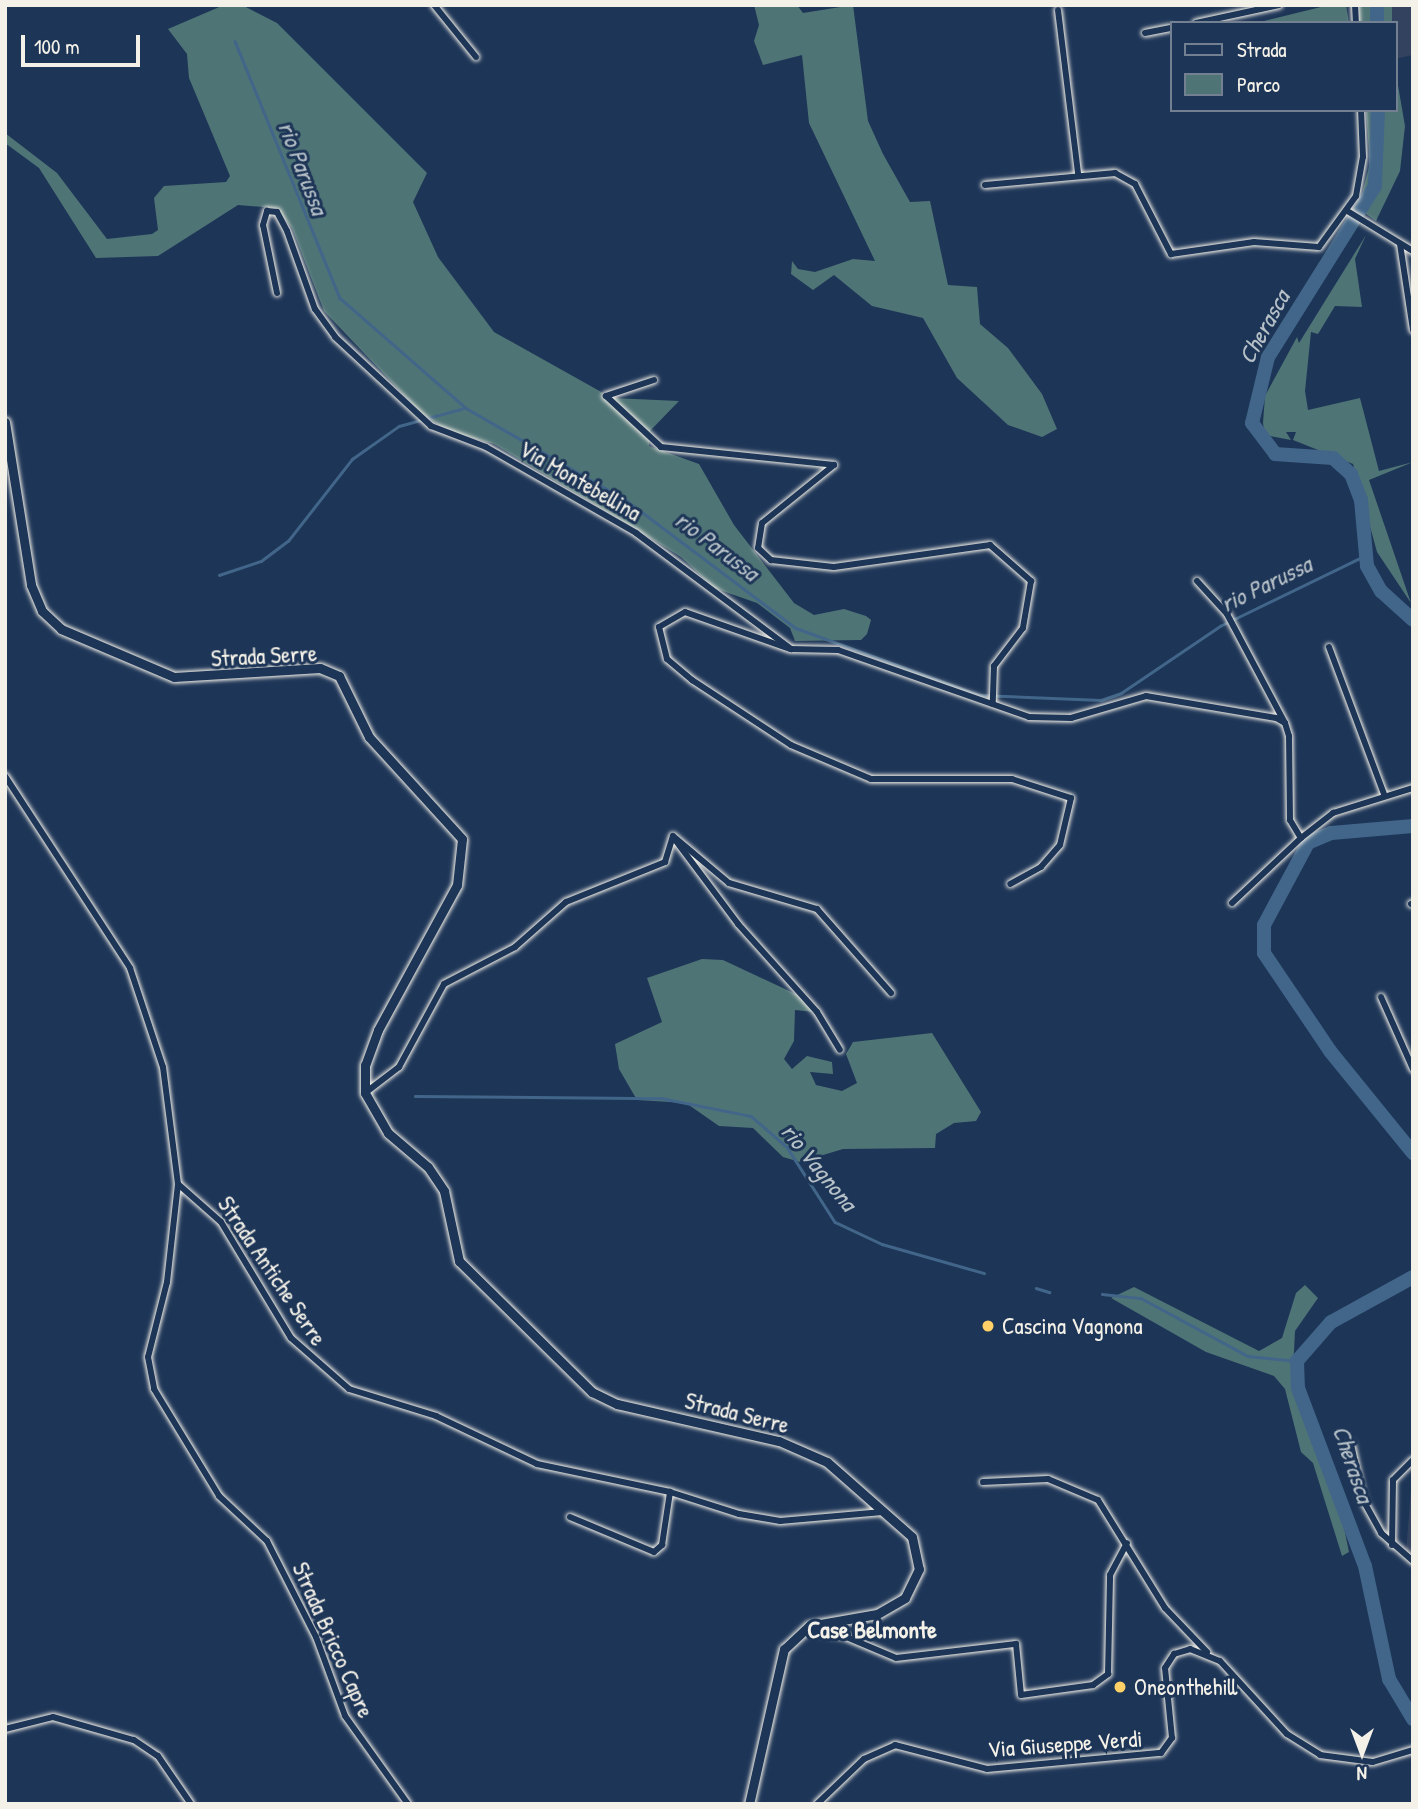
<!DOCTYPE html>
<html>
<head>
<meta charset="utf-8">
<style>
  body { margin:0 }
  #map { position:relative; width:1418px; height:1809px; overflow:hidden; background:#1d3557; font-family:"Patrick Hand",sans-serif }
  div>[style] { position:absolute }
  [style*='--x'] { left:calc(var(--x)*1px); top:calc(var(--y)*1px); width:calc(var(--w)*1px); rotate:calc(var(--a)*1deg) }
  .built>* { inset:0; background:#33425f }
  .green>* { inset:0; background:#4f7476; transform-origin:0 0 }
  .stream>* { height:2.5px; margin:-1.25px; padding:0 1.25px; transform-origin:1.25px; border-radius:1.25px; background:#426689 }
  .river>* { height:14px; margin:-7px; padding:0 7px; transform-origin:7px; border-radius:7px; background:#426689 }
  .roads { filter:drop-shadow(0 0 2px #f4f1e8) drop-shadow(0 0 2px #f4f1e8) }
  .minor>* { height:6px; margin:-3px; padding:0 3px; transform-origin:3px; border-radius:3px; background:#1d3557 }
  .secondary>* { height:9px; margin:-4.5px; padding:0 4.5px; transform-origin:4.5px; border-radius:4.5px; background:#1d3557 }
  .dots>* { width:19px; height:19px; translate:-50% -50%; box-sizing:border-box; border:4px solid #1d3557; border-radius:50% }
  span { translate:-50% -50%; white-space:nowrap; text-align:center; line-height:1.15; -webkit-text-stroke:6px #1d3557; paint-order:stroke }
  .street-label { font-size:23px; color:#f4f1e8 }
  .poi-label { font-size:23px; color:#f4f1e8 }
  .left { translate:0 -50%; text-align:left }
  .water-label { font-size:24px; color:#b6c0c7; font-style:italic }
  .neighbourhood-label { font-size:24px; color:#f4f1e8; font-weight:700 }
  .frame { position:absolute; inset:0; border:7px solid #f4f1e8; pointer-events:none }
  .legend { position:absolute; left:1170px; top:21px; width:228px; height:91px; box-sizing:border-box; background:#1d3557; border:2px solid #738091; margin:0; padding:9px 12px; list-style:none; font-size:21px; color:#f4f1e8 }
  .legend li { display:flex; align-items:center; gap:14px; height:35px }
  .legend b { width:35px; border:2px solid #738091 }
  .north { position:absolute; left:1327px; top:1718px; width:70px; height:70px; -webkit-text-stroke:5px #1d3557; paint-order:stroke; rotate:180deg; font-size:19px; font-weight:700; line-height:28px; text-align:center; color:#f4f1e8 }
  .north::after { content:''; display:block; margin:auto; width:24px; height:32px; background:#f4f1e8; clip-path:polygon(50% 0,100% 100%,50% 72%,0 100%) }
  .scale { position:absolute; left:21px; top:35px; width:119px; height:32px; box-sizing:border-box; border:4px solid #f4f1e8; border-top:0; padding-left:9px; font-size:21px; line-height:24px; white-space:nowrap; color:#f4f1e8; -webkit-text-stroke:5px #1d3557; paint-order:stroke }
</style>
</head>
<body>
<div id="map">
  <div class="built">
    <div style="clip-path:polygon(1391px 5px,1413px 5px,1413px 55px,1395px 59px)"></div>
    <div style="clip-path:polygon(1413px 1465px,1413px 1557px,1406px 1552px)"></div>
  </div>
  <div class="green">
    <div style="clip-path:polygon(224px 5px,242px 5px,277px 23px,427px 173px,413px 202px,438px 257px,494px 332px,612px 398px,679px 401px,650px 431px,649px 446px,699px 464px,734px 525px,794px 603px,814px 615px,844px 609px,866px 616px,871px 620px,867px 634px,861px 640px,795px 641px,790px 628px,757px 603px,714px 588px,681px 557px,634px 528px,494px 444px,448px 431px,422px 414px,324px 311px,292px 228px,276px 208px,238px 205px,158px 256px,96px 258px,39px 168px,5px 143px,5px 133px,57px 173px,107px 239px,152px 234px,158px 230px,154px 198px,164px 186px,226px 182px,230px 176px,189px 78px,187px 54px,168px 29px)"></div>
    <div style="clip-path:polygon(754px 5px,797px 5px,803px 13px,853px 5px,868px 121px,883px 154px,910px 202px,930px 201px,948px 285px,977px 287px,980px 324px,1008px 348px,1042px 394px,1057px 429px,1042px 437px,1008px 425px,957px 378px,923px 318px,872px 306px,834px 275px,813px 290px,791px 274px,792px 261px,798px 269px,815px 272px,853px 259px,875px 261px,809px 123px,802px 55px,763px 65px,754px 41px,759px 25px)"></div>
    <div style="clip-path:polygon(1329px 5px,1346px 5px,1349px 23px,1264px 21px)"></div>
    <div style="left:1359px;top:5px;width:33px;height:18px"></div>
    <div style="clip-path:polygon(1395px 68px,1405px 126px,1400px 171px,1376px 221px,1358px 208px,1370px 164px,1366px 110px,1395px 110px)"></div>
    <div style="clip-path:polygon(1366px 235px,1355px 259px,1362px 307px,1335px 306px,1318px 334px,1311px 332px,1305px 391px,1308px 410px,1360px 398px,1379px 471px,1413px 462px,1369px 480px,1411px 603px,1377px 552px,1353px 464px,1293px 440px,1296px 432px,1286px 432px,1291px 440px,1265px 435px,1263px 423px,1265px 396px,1297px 337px,1299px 343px)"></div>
    <div style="clip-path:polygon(702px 959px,723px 960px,800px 996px,814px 1012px,795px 1010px,794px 1041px,784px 1059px,792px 1069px,807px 1056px,832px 1062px,833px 1074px,810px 1072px,816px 1085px,842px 1091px,857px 1083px,846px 1054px,853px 1042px,932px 1033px,981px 1112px,976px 1121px,954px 1123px,936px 1134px,935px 1148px,843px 1149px,800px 1162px,783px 1157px,753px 1128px,719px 1126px,686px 1103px,637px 1100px,619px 1069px,615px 1044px,662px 1022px,647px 978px)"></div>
    <div style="clip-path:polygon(1305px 1285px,1318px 1298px,1295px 1331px,1292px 1391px,1343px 1523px,1349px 1552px,1342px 1556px,1313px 1463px,1301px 1452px,1285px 1389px,1274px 1376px,1206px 1352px,1111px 1298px,1134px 1287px,1259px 1351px,1282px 1338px,1296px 1293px)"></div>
  </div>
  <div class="stream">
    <div style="--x:235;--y:41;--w:278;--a:67.8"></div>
    <div style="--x:340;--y:298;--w:167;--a:41.1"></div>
    <div style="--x:466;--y:408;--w:185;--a:29.9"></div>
    <div style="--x:626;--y:500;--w:213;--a:37"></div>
    <div style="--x:796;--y:628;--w:195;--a:20.1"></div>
    <div style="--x:979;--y:695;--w:122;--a:2.3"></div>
    <div style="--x:1101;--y:700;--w:21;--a:-19"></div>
    <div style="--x:1121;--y:693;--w:120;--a:-34.1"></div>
    <div style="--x:1220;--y:626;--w:160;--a:-25.9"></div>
    <div style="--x:219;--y:575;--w:44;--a:-18.4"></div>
    <div style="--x:261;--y:561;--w:34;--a:-37"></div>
    <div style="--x:288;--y:541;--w:104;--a:-52"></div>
    <div style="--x:352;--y:459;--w:57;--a:-35.1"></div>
    <div style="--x:399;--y:426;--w:68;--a:-15.3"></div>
    <div style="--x:415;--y:1096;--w:246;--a:0.5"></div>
    <div style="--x:661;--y:1098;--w:92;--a:11.3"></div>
    <div style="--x:751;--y:1116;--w:48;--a:40.7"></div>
    <div style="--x:787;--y:1147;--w:89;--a:57.4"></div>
    <div style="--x:835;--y:1222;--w:52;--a:25.1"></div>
    <div style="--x:882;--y:1244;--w:106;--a:15.9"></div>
    <div style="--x:1036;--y:1288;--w:14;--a:17"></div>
    <div style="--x:1102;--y:1294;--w:39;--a:6"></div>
    <div style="--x:1141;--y:1298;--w:122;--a:28.5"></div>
    <div style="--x:1248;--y:1356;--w:49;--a:5.8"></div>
  </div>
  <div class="river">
    <div style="--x:1377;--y:23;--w:18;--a:-90"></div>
    <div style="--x:1378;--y:110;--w:76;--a:92.3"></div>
    <div style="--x:1375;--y:186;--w:202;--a:122"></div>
    <div style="--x:1268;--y:357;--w:68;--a:103.6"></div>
    <div style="--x:1252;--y:423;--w:39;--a:53"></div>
    <div style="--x:1275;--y:454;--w:58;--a:3.9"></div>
    <div style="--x:1333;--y:458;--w:24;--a:42"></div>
    <div style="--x:1351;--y:474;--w:28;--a:69"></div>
    <div style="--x:1361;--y:500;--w:66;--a:84.8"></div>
    <div style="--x:1367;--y:566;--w:29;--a:61"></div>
    <div style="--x:1381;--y:591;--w:43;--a:42.2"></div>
    <div style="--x:1413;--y:826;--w:82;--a:175.1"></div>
    <div style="--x:1331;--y:833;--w:25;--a:157"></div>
    <div style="--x:1308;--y:843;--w:93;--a:118.2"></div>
    <div style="--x:1264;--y:925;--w:28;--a:90"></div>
    <div style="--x:1264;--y:953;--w:118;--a:56"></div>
    <div style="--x:1330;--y:1051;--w:132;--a:50.9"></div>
    <div style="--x:1413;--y:1277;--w:94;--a:151.2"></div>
    <div style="--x:1331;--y:1322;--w:52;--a:131.1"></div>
    <div style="--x:1297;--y:1361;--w:27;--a:88"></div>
    <div style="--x:1298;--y:1388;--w:190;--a:69.4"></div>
    <div style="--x:1365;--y:1566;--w:116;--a:78"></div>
    <div style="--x:1389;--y:1679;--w:47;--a:59"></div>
  </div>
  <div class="roads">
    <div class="minor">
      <div style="--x:434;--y:5;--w:67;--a:51.1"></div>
      <div style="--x:1355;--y:5;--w:18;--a:87"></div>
      <div style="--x:1058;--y:10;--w:165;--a:83"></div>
      <div style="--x:1196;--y:23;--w:85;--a:-12.2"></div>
      <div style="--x:1145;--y:33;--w:26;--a:-11"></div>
      <div style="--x:985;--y:185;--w:131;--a:-5.3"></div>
      <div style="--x:1115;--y:173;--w:23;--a:29"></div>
      <div style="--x:1135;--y:184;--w:79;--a:62.8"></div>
      <div style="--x:1171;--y:254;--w:84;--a:-8.2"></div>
      <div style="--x:1254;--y:242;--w:65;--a:4.4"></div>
      <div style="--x:1319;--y:247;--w:63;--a:-54"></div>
      <div style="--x:1356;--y:196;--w:40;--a:-80"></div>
      <div style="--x:1363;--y:157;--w:47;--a:-92.4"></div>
      <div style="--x:1349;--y:212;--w:75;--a:31.4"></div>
      <div style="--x:1400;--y:244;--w:87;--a:81.4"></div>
      <div style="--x:277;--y:293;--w:69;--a:-101.6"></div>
      <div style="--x:263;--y:225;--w:15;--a:-74"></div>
      <div style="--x:267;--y:211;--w:10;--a:6"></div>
      <div style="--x:277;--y:212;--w:21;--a:62"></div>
      <div style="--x:287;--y:231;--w:83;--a:70.3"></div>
      <div style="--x:315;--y:309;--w:34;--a:54"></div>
      <div style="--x:335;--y:337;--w:131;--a:42.8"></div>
      <div style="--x:431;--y:426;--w:59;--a:20.9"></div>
      <div style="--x:486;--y:447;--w:173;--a:29.8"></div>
      <div style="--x:636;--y:533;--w:194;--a:36.8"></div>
      <div style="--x:791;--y:649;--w:47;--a:1.2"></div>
      <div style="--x:838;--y:650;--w:202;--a:19.3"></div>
      <div style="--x:1029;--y:717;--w:42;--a:1.4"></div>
      <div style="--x:1071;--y:718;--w:78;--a:-16.3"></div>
      <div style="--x:1146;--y:696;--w:132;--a:9.6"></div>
      <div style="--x:1276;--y:718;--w:10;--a:29"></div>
      <div style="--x:1285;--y:723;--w:14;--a:73"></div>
      <div style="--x:1289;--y:736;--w:84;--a:89.3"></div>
      <div style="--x:1290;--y:820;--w:21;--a:59"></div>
      <div style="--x:1301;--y:838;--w:41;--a:-38"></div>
      <div style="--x:1333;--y:813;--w:84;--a:-17.4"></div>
      <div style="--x:654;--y:380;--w:51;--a:161.6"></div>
      <div style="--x:606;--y:396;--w:75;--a:42.8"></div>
      <div style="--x:661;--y:447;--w:174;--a:5.9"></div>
      <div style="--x:834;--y:465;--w:92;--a:141.1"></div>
      <div style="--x:762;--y:523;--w:25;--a:99"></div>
      <div style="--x:758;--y:548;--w:18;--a:43"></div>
      <div style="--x:771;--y:560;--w:63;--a:6.3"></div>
      <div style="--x:834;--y:567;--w:158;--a:-8"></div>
      <div style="--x:990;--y:545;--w:55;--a:41.3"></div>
      <div style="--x:1031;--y:581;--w:48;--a:99.7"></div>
      <div style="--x:1023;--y:628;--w:48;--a:127.3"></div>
      <div style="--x:994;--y:666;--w:38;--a:92"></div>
      <div style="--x:1197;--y:581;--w:45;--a:47.7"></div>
      <div style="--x:1227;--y:614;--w:123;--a:62"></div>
      <div style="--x:1329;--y:647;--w:157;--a:69.5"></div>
      <div style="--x:790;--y:649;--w:111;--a:-160.6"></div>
      <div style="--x:685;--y:612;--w:30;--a:150"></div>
      <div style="--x:659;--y:627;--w:33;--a:76"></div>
      <div style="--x:667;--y:659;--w:33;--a:40"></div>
      <div style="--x:692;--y:680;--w:118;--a:33.3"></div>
      <div style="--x:791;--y:745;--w:87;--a:23"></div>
      <div style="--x:871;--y:779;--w:141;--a:0"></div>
      <div style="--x:1012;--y:779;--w:62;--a:17.9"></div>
      <div style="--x:1071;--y:798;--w:48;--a:103.2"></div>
      <div style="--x:1060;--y:845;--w:29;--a:131"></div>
      <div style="--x:1041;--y:867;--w:35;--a:151"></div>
      <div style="--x:5;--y:776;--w:229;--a:56.9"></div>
      <div style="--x:130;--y:968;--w:104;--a:71.6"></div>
      <div style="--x:163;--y:1067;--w:118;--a:82.7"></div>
      <div style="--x:178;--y:1184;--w:99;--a:96.4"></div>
      <div style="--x:167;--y:1282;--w:77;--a:104.2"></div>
      <div style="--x:148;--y:1357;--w:33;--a:79"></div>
      <div style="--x:154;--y:1389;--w:125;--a:58.7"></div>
      <div style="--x:219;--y:1496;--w:66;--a:43.2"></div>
      <div style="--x:267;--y:1541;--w:108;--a:63"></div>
      <div style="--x:316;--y:1637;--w:84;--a:69.8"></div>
      <div style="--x:345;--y:1716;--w:108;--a:54.4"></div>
      <div style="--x:673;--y:836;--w:73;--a:40"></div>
      <div style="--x:729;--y:883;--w:92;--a:16.5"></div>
      <div style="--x:817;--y:909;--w:112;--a:48.6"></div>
      <div style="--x:676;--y:841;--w:104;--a:53.2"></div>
      <div style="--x:738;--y:924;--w:118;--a:48.1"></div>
      <div style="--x:817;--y:1012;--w:44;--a:58.8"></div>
      <div style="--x:1232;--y:903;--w:95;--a:-43.3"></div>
      <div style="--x:1411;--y:904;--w:2;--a:-27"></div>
      <div style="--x:1381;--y:997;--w:79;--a:66"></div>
      <div style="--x:365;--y:1093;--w:43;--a:-37.4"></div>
      <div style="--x:399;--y:1067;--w:94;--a:-61.5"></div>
      <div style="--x:444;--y:984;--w:80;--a:-27.5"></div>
      <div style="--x:515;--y:947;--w:68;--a:-41.4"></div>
      <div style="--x:566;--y:902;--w:107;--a:-22"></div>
      <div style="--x:665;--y:862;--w:27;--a:-73"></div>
      <div style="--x:178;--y:1184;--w:57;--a:41.5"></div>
      <div style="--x:221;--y:1222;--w:135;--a:58.9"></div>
      <div style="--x:291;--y:1338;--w:77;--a:41.3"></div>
      <div style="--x:349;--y:1389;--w:91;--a:17.2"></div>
      <div style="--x:436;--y:1416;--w:112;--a:25.4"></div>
      <div style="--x:537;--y:1464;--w:136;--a:11.9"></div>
      <div style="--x:670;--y:1492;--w:72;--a:17.7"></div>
      <div style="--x:739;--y:1514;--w:42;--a:9.7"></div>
      <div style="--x:780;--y:1521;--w:103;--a:-5"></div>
      <div style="--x:1351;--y:1444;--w:57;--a:77.9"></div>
      <div style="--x:1363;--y:1500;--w:38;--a:61"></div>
      <div style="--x:1381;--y:1533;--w:43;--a:41.2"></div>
      <div style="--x:983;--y:1482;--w:65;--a:-2.6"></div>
      <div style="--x:1048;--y:1479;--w:54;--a:22.8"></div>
      <div style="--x:1098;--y:1500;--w:127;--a:58.2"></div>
      <div style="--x:1165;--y:1608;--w:61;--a:46.3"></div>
      <div style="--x:570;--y:1517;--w:91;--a:22.6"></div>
      <div style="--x:654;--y:1552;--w:11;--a:-41"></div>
      <div style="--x:662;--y:1545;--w:54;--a:-81.4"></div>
      <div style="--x:1392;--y:1545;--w:65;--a:-89.1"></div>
      <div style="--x:1393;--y:1480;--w:28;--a:-45"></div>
      <div style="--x:804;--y:1630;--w:40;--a:8.5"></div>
      <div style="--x:844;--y:1636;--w:56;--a:22.9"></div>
      <div style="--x:896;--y:1658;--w:121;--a:-6.7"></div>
      <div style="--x:1016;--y:1644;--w:51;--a:84.4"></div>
      <div style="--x:1021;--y:1695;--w:73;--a:-7.9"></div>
      <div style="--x:1093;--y:1685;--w:19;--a:-36"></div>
      <div style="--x:1108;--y:1674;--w:99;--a:-88.8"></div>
      <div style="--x:1110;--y:1575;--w:36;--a:-62"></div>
      <div style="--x:5;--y:1729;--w:49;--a:-14"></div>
      <div style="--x:53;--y:1717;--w:84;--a:15.9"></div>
      <div style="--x:134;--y:1740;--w:29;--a:34"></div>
      <div style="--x:158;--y:1756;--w:58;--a:55.5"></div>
      <div style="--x:817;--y:1804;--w:65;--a:-43.8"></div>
      <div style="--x:864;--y:1759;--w:34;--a:-24"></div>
      <div style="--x:895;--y:1745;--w:95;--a:14.6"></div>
      <div style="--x:987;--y:1769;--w:175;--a:-5.3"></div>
      <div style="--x:1161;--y:1753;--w:19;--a:-54"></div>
      <div style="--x:1172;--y:1738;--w:70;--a:-95.7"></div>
      <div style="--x:1165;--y:1668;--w:17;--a:-57"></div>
      <div style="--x:1174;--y:1654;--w:17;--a:-17"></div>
      <div style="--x:1190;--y:1649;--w:32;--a:22"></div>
      <div style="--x:1220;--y:1661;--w:99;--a:47.5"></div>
      <div style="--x:1287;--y:1734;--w:39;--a:32"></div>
      <div style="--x:1320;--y:1755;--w:53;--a:7.5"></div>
      <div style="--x:1373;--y:1762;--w:42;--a:-16.7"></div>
    </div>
    <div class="secondary">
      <div style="--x:5;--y:422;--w:165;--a:80.9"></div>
      <div style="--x:31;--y:585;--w:28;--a:67"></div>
      <div style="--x:42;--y:611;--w:26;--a:43"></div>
      <div style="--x:61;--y:629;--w:123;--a:23"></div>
      <div style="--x:174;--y:677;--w:146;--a:-3.5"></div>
      <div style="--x:320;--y:668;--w:21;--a:23"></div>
      <div style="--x:339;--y:676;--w:68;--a:63.8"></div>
      <div style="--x:369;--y:737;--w:138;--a:47.6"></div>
      <div style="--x:462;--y:839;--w:46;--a:96.2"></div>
      <div style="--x:457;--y:885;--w:165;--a:118.6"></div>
      <div style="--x:378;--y:1030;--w:37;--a:110"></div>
      <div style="--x:365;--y:1065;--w:28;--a:90"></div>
      <div style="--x:365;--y:1093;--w:46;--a:60.1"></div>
      <div style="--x:388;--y:1133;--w:52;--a:40.4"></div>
      <div style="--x:428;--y:1167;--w:29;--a:56"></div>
      <div style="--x:444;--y:1191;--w:72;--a:77.9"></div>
      <div style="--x:459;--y:1261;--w:187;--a:44.6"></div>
      <div style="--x:592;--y:1392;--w:28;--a:26"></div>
      <div style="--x:617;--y:1404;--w:166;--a:12.9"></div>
      <div style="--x:779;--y:1441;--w:52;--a:23.6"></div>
      <div style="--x:827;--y:1462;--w:113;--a:41.4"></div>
      <div style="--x:912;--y:1537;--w:33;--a:78"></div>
      <div style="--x:919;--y:1569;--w:32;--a:116"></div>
      <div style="--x:905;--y:1598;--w:32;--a:150"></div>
      <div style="--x:877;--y:1614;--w:69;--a:170"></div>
      <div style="--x:809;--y:1626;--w:34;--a:137"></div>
      <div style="--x:784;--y:1649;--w:159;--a:102.7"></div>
    </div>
  </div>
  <div class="dots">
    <div style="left:988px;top:1326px;background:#ffd166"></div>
    <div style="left:1120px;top:1687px;background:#ffd166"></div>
  </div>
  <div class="street-label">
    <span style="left:580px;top:481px;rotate:30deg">Via Montebellina</span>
    <span style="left:264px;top:656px;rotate:-3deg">Strada Serre</span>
    <span style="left:272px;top:1271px;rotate:56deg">Strada Antiche Serre</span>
    <span style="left:737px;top:1413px;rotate:14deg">Strada Serre</span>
    <span style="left:333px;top:1640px;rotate:66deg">Strada Bricco Capre</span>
    <span style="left:1065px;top:1744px;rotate:-4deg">Via Giuseppe Verdi</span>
  </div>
  <div class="poi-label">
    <span class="left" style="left:1002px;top:1326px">Cascina Vagnona</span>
    <span class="left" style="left:1134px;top:1687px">Oneonthehill</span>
  </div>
  <div class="water-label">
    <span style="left:303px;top:168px;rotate:69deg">rio Parussa</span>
    <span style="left:1264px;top:327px;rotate:-61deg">Cherasca</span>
    <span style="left:717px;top:546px;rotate:37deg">rio Parussa</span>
    <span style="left:1266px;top:584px;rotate:-26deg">rio Parussa</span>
    <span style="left:819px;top:1167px;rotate:51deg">rio Vagnona</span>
    <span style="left:1353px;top:1464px;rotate:71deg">Cherasca</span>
  </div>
  <div class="neighbourhood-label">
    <span style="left:872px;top:1630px">Case Belmonte</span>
  </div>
  <div class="frame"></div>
  <ul class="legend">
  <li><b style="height:9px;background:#1d3557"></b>Strada</li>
  <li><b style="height:19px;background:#4f7476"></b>Parco</li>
  </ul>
  <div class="north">N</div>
  <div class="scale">100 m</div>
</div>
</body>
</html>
